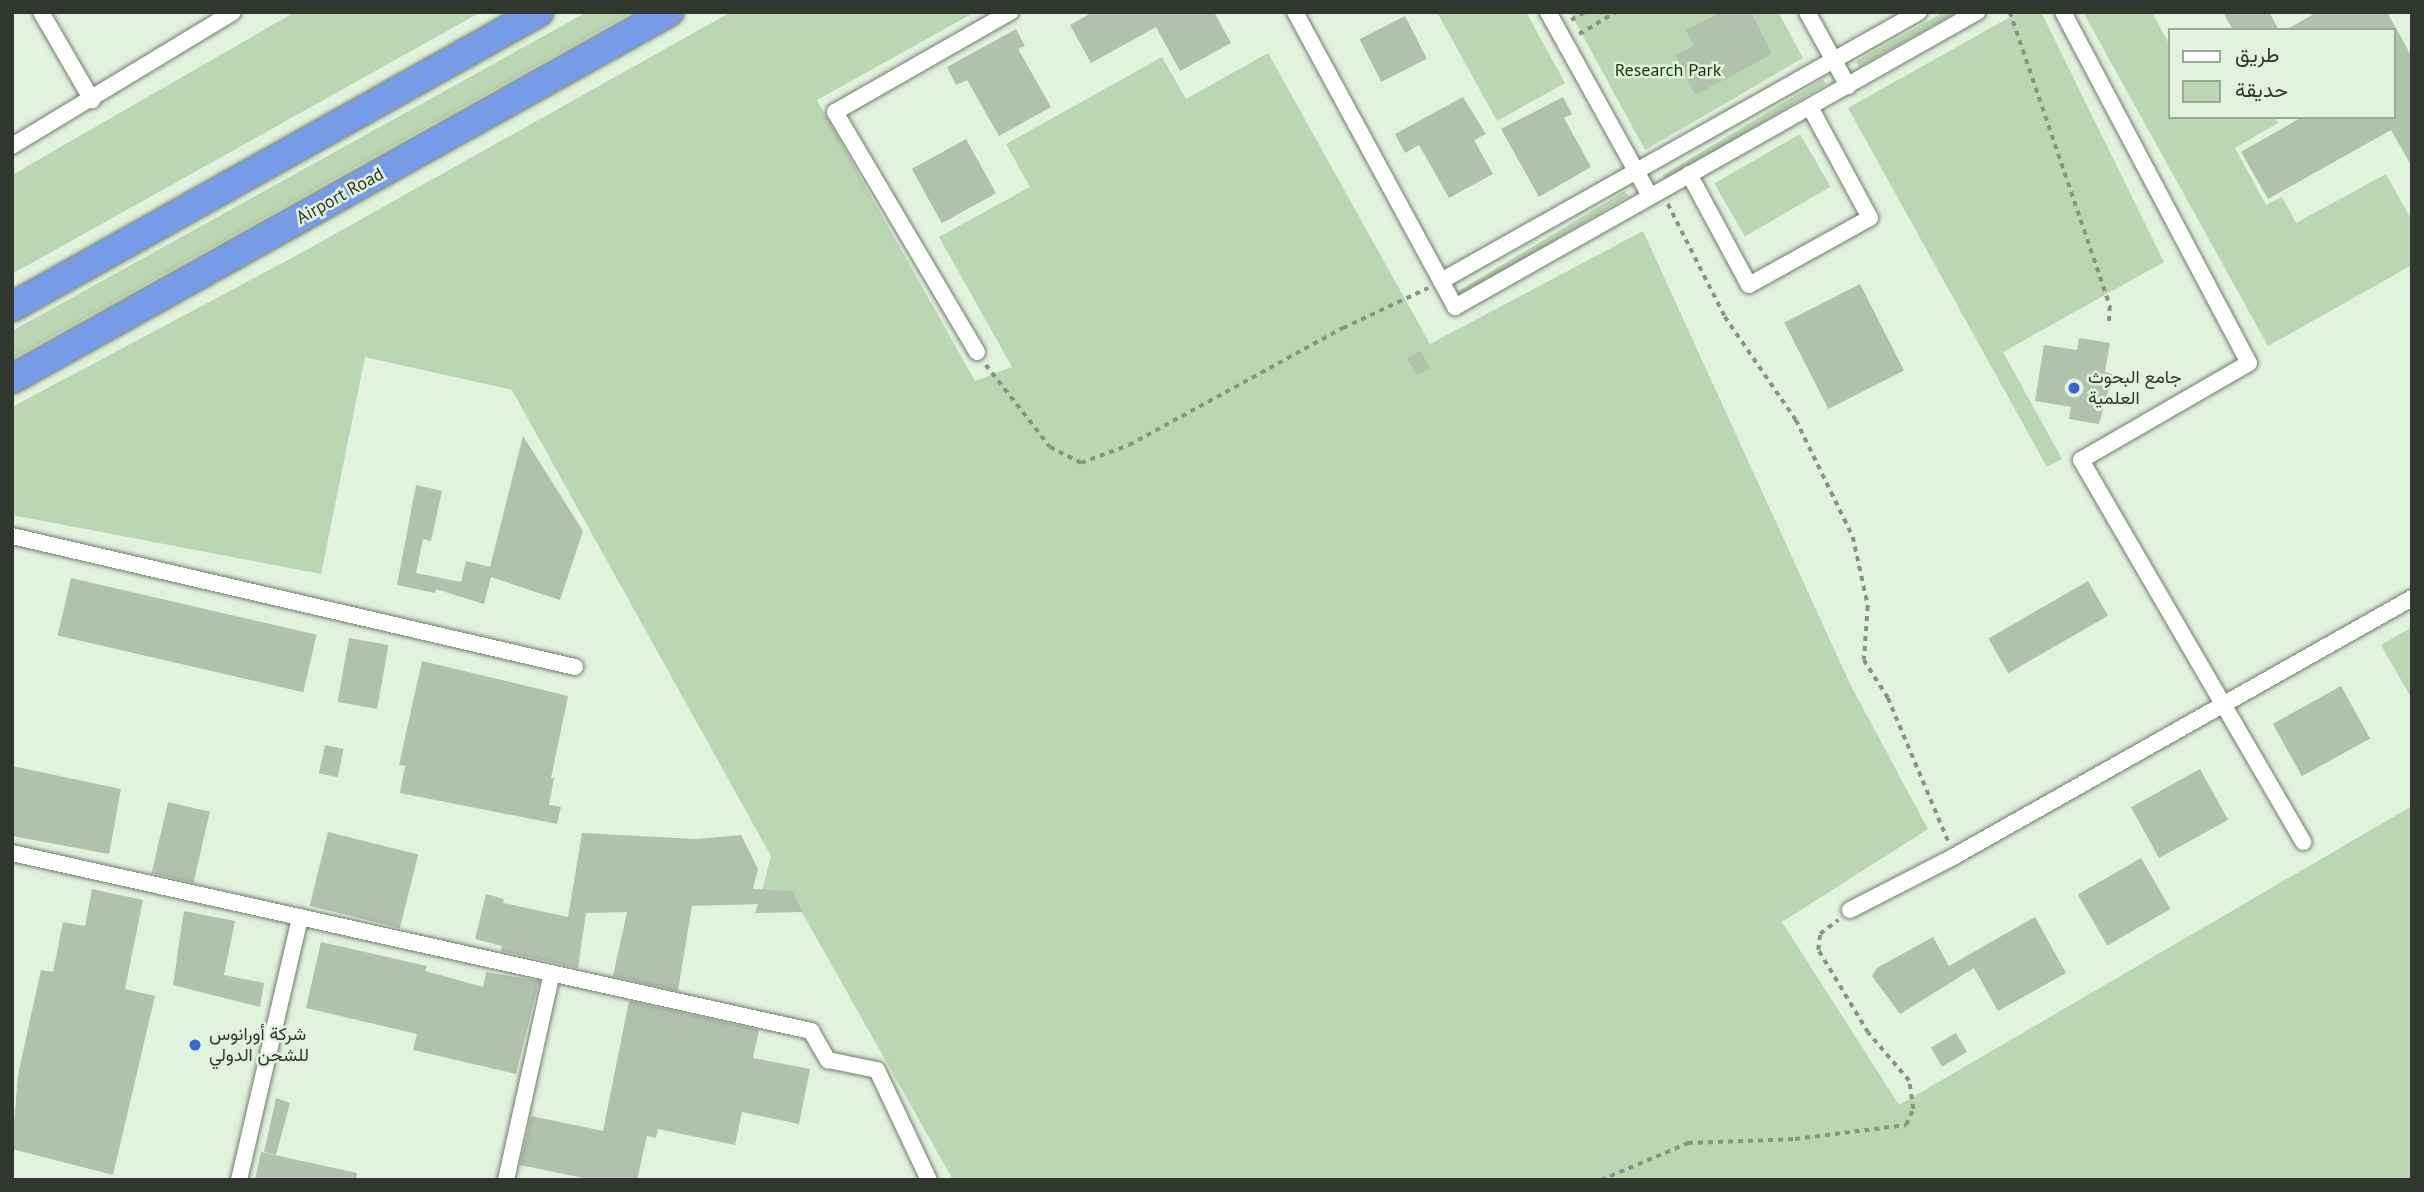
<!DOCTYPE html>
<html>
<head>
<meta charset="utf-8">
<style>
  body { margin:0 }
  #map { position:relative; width:2424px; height:1192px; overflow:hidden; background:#e1f3dc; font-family:"PT Sans",Vazirmatn,sans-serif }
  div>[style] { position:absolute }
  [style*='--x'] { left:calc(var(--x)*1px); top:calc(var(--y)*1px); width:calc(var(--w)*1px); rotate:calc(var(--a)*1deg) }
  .green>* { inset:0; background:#bad6b2; transform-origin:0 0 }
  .building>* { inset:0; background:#b1c2ac; transform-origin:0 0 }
  .path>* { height:3.5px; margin-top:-1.75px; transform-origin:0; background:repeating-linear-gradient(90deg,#879383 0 5px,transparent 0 10px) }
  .roads { filter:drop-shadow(0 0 2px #6d7d68) drop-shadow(0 0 2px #6d7d68) }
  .street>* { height:16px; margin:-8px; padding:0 8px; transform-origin:8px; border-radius:8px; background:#fff }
  .highway>* { height:28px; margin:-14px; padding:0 14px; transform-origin:14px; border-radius:14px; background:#779be6 }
  .dots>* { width:19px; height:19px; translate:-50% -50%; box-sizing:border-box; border:4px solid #e1f3dc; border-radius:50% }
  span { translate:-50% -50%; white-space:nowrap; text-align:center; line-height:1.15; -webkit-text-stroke:5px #e1f3dc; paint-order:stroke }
  .park-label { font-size:18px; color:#103c00 }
  .street-label { font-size:18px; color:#30372e }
  .poi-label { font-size:18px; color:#30372e }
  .left { translate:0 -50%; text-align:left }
  .frame { position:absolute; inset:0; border:14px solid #30372e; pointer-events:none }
  .legend { position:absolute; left:2168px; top:28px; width:228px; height:91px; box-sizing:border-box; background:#e1f3dc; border:2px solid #9aa896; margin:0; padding:9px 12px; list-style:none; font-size:21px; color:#30372e }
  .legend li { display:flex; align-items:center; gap:14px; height:35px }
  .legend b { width:35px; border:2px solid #9aa896 }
</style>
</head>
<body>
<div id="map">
  <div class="green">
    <div style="clip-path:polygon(295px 12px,481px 12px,12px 274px,12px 175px)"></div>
    <div style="clip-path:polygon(587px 12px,633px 12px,12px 359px,12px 331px)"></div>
    <div style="clip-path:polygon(731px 12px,975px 12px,817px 100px,975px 381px,1012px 367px,939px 237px,1030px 187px,1006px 144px,1162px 57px,1186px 99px,1268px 53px,1430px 344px,1643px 231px,1850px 684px,1928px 829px,1782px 922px,1899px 1105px,2412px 806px,2412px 1180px,953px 1180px,790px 891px,762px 890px,771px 856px,512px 390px,365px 357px,321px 574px,12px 515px,12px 407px,301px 253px)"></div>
    <div style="clip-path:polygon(1437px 12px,1526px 12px,1565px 83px,1497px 121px)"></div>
    <div style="clip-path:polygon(1570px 12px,1778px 12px,1803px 58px,1645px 150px)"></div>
    <div style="clip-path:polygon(1944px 12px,1957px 12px,1859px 67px,1856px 61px)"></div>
    <div style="clip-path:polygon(2019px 12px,2041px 12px,2164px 262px,2003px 352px,2062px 459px,2047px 467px,1848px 108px)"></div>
    <div style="clip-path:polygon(2083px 12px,2152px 12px,2170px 46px,2170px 117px,2275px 117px,2278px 123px,2235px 148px,2266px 205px,2282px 197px,2296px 223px,2386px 174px,2412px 221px,2412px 265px,2268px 346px)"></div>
    <div style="left:1823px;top:79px;width:6px;height:187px;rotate:59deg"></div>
    <div style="left:1800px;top:134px;width:61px;height:99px;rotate:60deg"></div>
    <div style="left:1625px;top:191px;width:6px;height:197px;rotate:59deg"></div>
    <div style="clip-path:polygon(2412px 627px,2412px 699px,2381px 645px)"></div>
  </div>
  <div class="building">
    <div style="clip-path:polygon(1093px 12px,1214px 12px,1231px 43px,1180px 71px,1156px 27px,1091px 63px,1070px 25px)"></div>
    <div style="clip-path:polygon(1721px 12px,1751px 12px,1772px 54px,1695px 95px,1676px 55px,1694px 46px,1686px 30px)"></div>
    <div style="clip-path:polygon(2223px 12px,2269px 12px,2279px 30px,2233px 30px)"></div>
    <div style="clip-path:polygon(2317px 12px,2387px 12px,2412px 57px,2412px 167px,2391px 130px,2268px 199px,2241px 152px,2302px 117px,2394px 117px,2394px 30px,2286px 30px)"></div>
    <div style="left:1405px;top:16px;width:48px;height:51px;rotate:63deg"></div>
    <div style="clip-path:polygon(1016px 29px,1025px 46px,1018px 49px,1051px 107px,999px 136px,967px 80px,956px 85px,947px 67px)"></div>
    <div style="clip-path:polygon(1463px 97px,1486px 134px,1474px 140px,1493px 174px,1449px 198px,1419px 145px,1405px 153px,1395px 134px)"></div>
    <div style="clip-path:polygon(1563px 97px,1572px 114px,1564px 118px,1591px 167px,1539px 197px,1501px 129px)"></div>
    <div style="left:966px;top:139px;width:62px;height:62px;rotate:61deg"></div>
    <div style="left:1860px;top:284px;width:97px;height:85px;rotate:63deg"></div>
    <div style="clip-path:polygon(2079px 338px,2110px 343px,2105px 372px,2113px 374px,2099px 424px,2069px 419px,2071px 407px,2035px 401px,2044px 345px,2077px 350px)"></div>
    <div style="left:1420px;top:351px;width:20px;height:15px;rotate:60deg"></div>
    <div style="clip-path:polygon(523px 436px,583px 531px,560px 600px,491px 577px,484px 604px,436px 589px,435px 593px,397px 585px,416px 485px,442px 491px,431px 541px,423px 539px,416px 573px,461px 582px,466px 561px,490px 567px)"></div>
    <div style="left:71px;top:578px;width:252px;height:59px;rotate:13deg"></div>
    <div style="left:2088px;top:581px;width:40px;height:115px;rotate:60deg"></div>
    <div style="left:349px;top:638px;width:40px;height:65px;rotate:10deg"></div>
    <div style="clip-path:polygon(422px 661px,568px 696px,551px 778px,554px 778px,549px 805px,561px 807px,557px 824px,400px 793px,405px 766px,399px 765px)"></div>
    <div style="left:2341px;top:686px;width:60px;height:78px;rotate:61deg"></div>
    <div style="left:325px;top:745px;width:19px;height:29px;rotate:12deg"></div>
    <div style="clip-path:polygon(12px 766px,121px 789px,109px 854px,12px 836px)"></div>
    <div style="left:2200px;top:769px;width:58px;height:79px;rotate:61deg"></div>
    <div style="left:168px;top:802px;width:43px;height:73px;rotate:13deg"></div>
    <div style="left:328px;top:832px;width:93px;height:76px;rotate:14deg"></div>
    <div style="clip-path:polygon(582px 833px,696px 839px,741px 835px,758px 869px,753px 889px,793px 891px,802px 912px,755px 913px,758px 904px,692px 906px,678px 991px,613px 976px,627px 912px,586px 913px,578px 968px,501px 951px,502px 946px,475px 939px,486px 894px,504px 899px,503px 903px,568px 917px)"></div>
    <div style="left:2141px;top:858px;width:59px;height:73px;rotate:60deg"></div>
    <div style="clip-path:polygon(92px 889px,143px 900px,125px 989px,155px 996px,113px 1175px,12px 1149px,18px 1075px,41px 970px,53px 972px,63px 922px,85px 926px)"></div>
    <div style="clip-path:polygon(184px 911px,235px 921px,224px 975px,264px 983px,260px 1007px,173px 985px)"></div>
    <div style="clip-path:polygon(2035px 917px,2066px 973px,1998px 1011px,1974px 968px,1900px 1014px,1872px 976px,1877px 968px,1933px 937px,1949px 966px)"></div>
    <div style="clip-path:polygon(321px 942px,427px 966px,425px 971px,483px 987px,486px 972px,539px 981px,516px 1074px,413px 1050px,417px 1034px,306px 1008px)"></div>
    <div style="clip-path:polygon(629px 1001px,759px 1030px,753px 1058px,810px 1069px,799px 1124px,742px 1112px,735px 1145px,658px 1129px,656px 1138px,647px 1136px,637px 1180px,593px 1180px,520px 1165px,531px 1116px,603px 1131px)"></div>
    <div style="left:1956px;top:1033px;width:22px;height:29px;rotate:60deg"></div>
    <div style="clip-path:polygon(276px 1098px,290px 1103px,276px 1155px,264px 1152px)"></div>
    <div style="clip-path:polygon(261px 1152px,357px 1173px,356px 1180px,255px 1180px)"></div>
  </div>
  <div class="path">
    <div style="--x:2010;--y:12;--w:311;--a:71.2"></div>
    <div style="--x:2110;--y:306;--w:20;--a:93"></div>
    <div style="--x:1571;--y:20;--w:16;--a:-30"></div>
    <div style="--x:1579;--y:34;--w:43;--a:-30.7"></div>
    <div style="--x:1668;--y:204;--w:127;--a:63.2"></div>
    <div style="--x:1725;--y:317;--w:125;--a:55.4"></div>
    <div style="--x:1796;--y:420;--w:130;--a:64"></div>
    <div style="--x:1853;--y:537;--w:71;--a:77.7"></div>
    <div style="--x:1868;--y:606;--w:54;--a:94.2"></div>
    <div style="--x:1864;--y:660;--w:45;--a:57.7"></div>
    <div style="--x:1888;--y:698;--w:155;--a:67.2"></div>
    <div style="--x:986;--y:365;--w:104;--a:52"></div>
    <div style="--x:1050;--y:447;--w:35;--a:27"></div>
    <div style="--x:1081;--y:463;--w:51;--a:-20.6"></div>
    <div style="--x:1129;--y:445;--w:244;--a:-28.7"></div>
    <div style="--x:1343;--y:328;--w:94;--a:-25.2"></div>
    <div style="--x:1601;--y:1180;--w:95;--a:-23"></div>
    <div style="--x:1688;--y:1143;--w:107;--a:-2.1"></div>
    <div style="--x:1795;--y:1139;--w:112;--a:-7.2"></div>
    <div style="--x:1906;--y:1125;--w:17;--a:-66"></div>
    <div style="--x:1913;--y:1109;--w:28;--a:-98"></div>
    <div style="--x:1909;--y:1081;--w:63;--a:-130.5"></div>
    <div style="--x:1868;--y:1033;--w:97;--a:-121.1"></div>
    <div style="--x:1818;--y:950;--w:16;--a:-83"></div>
    <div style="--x:1820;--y:934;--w:23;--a:-38"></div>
  </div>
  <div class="roads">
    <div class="street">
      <div style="--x:41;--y:12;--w:102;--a:59.9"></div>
      <div style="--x:1295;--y:12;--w:336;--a:61.5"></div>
      <div style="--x:1455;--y:307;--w:600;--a:-29.47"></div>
      <div style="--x:1548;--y:12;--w:210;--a:61"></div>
      <div style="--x:1807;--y:12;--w:85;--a:61"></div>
      <div style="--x:2063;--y:12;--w:397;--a:62.1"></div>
      <div style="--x:2249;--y:363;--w:194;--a:150"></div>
      <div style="--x:2081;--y:460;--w:442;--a:59.8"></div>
      <div style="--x:12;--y:146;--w:258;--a:-31.2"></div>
      <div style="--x:1689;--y:174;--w:126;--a:61.6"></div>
      <div style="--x:1749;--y:285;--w:138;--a:-29"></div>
      <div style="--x:1870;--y:218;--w:126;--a:-118.4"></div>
      <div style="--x:1441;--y:281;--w:548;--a:-29.37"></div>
      <div style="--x:977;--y:352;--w:279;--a:-120.6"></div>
      <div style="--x:835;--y:112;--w:202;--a:-29.7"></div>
      <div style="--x:12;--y:536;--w:578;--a:13.1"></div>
      <div style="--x:12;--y:853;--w:819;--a:12.56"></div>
      <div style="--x:811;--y:1031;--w:34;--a:60"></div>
      <div style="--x:828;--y:1060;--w:50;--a:11.5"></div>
      <div style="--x:877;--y:1070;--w:122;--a:64.7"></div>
      <div style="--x:1850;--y:910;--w:116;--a:-27.2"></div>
      <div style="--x:1953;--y:857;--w:527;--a:-29.43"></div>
      <div style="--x:239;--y:1180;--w:270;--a:-76.9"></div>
      <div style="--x:506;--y:1180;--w:212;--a:-77.5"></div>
    </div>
    <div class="highway">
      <div style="--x:12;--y:307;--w:604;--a:-29.24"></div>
      <div style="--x:12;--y:379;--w:753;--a:-29.19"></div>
    </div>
  </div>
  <div class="dots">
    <div style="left:2074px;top:388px;background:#3866d6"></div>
    <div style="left:195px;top:1045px;background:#3866d6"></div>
  </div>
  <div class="park-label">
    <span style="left:1668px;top:70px">Research Park</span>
  </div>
  <div class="street-label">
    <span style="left:340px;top:196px;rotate:-29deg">Airport Road</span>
  </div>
  <div class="poi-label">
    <span class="left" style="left:2088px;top:388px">جامع البحوث<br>العلمية</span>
    <span class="left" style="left:209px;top:1045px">شركة أورانوس<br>للشحن الدولي</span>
  </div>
  <div class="frame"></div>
  <ul class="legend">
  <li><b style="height:9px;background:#fff"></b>طريق</li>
  <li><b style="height:19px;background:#bad6b2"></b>حديقة</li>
  </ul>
</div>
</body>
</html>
